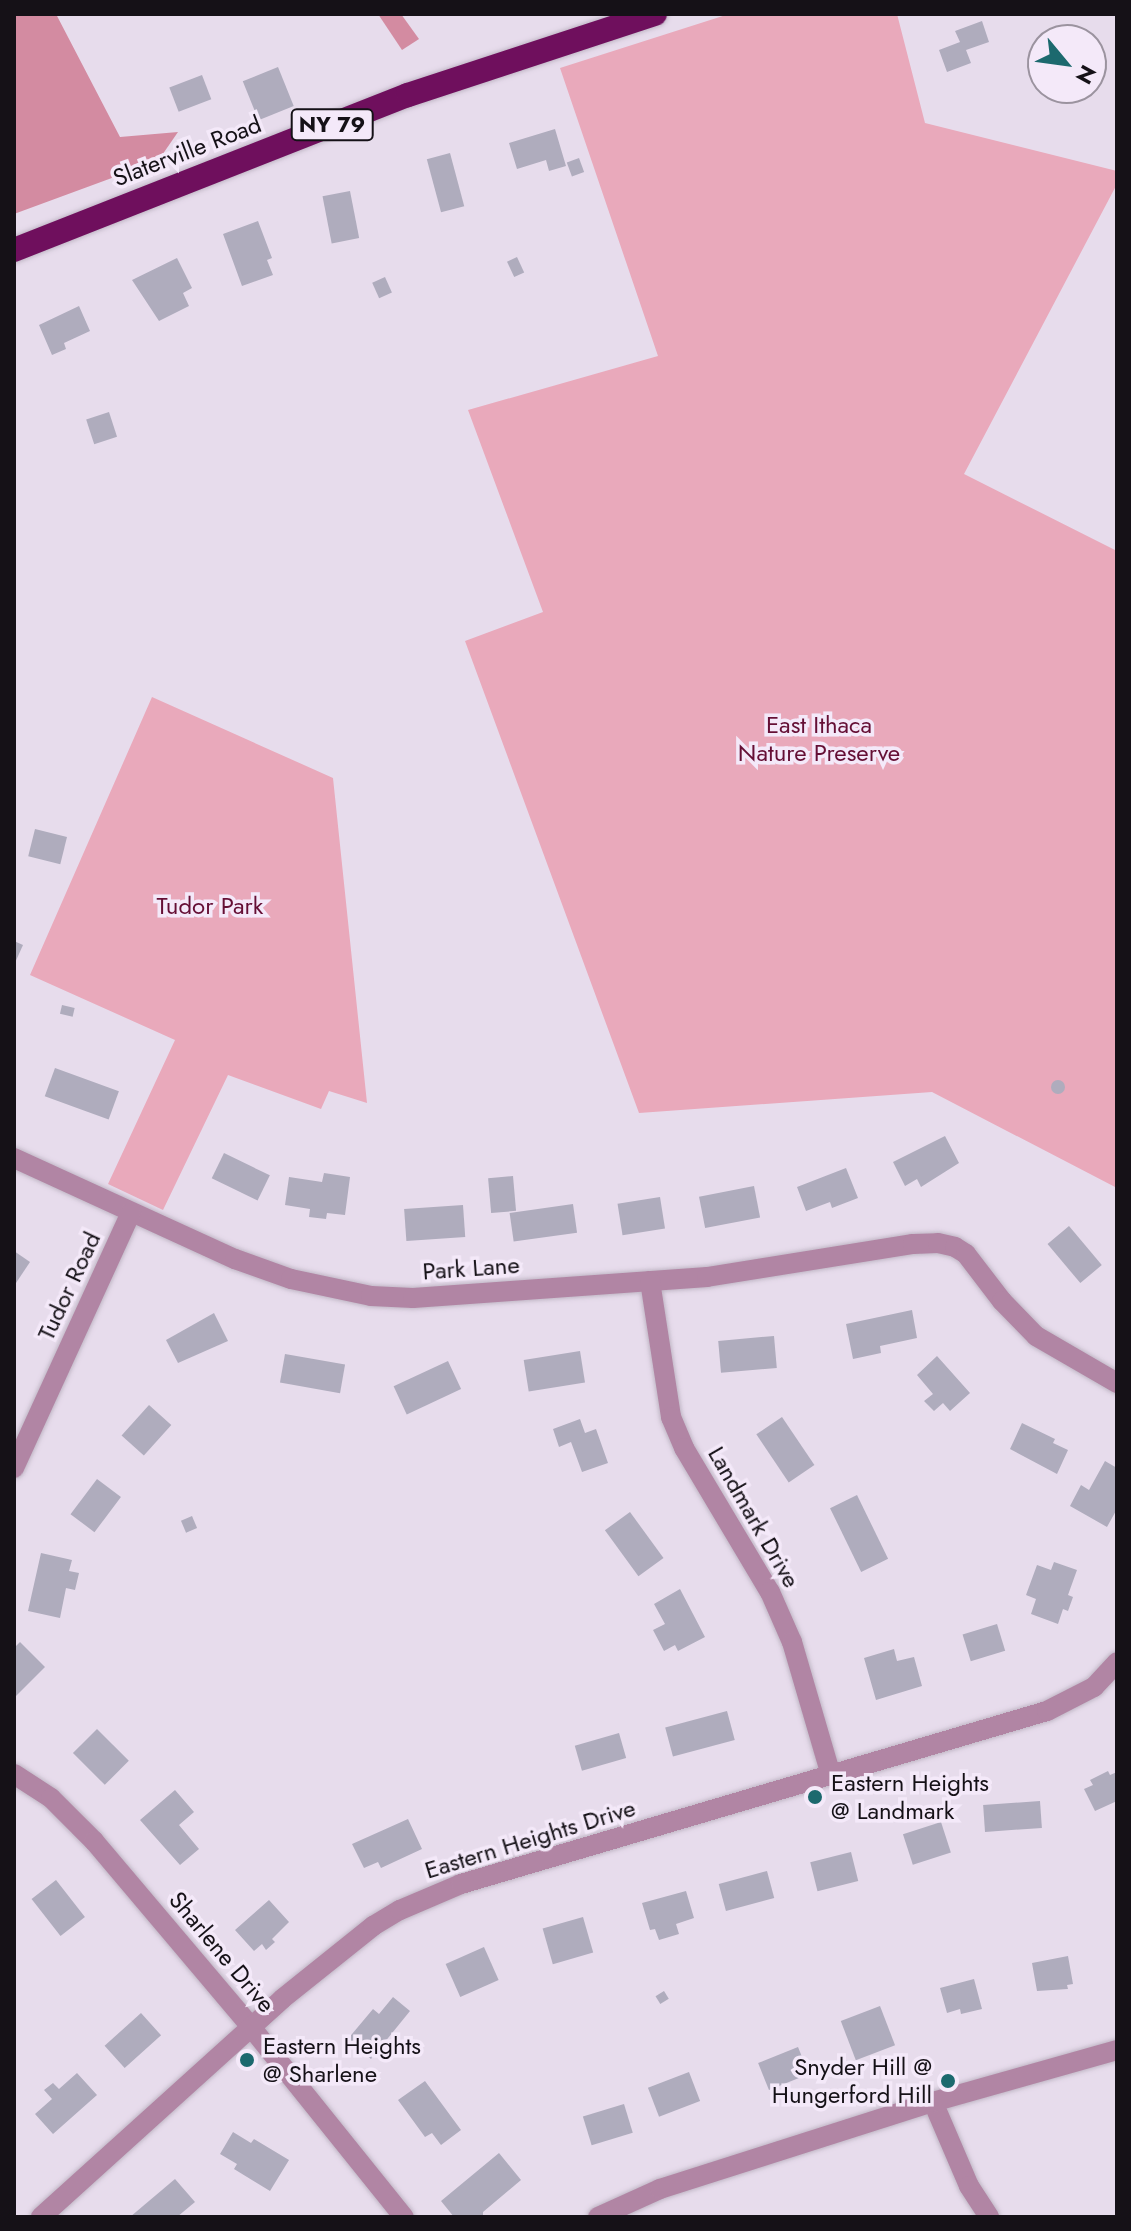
<!DOCTYPE html>
<html>
<head>
<meta charset="utf-8">
<style>
  body { margin:0 }
  #map { position:relative; width:1131px; height:2231px; overflow:hidden; background:#e7dcec; font-family:Jost,sans-serif }
  div>[style] { position:absolute }
  [style*='--x'] { left:calc(var(--x)*1px); top:calc(var(--y)*1px); width:calc(var(--w)*1px); rotate:calc(var(--a)*1deg) }
  .green>* { inset:0; background:#e9a9bb }
  .forest>* { inset:0; background:#d38ba1 }
  .building>* { inset:0; background:#afacbd; transform-origin:0 0 }
  .round { border-radius:50% }
  .roads { filter:drop-shadow(0 0 2px #c1b7c6) drop-shadow(0 0 2px #c1b7c6) }
  .minor>* { height:20px; margin:-10px; padding:0 10px; transform-origin:10px; border-radius:10px; background:#b185a4 }
  .highway>* { height:24px; margin:-12px; padding:0 12px; transform-origin:12px; border-radius:12px; background:#6f0f5d }
  .dots>* { width:22px; height:22px; translate:-50% -50%; box-sizing:border-box; border:4px solid #f4e9f9; border-radius:50% }
  span { translate:-50% -50%; white-space:nowrap; text-align:center; line-height:1.15; -webkit-text-stroke:7px #f4e9f9; paint-order:stroke }
  .shield-label span { padding:2px 6px; background:#f4e9f9; border:2px solid; border-radius:6px; -webkit-text-stroke-width:0 }
  .shield-label { font-size:22px; color:#151117; font-weight:700 }
  .street-label { font-size:24px; color:#151117 }
  .park-label { font-size:24px; color:#650f35 }
  .poi-label { font-size:24px; color:#151117 }
  .left { translate:0 -50%; text-align:left }
  .right { translate:-100% -50%; text-align:right }
  .frame { position:absolute; inset:0; border:16px solid #151117; pointer-events:none }
  .north { position:absolute; left:1027px; top:24px; width:80px; height:80px; box-sizing:border-box; background:#f4e9f9; border:2px solid #9b939f; border-radius:50%; rotate:119deg; font-size:22px; font-weight:700; line-height:32px; text-align:center; color:#151117 }
  .north::after { content:''; display:block; margin:auto; width:28px; height:36px; background:#1c696e; clip-path:polygon(50% 0,100% 100%,50% 72%,0 100%) }
</style>
</head>
<body>
<div id="map">
  <div class="green">
    <div style="clip-path:polygon(729px 14px,897px 14px,925px 123px,1117px 171px,1117px 184px,964px 474px,1117px 551px,1117px 1188px,932px 1092px,639px 1113px,465px 641px,543px 612px,468px 410px,658px 356px,560px 68px)"></div>
    <div style="clip-path:polygon(152px 697px,333px 778px,367px 1103px,329px 1091px,321px 1109px,228px 1075px,163px 1210px,108px 1184px,175px 1040px,30px 975px)"></div>
  </div>
  <div class="forest">
    <div style="clip-path:polygon(14px 14px,56px 14px,120px 137px,178px 132px,158px 161px,14px 214px)"></div>
    <div style="clip-path:polygon(378px 14px,401px 14px,419px 39px,402px 50px)"></div>
  </div>
  <div class="building">
    <div style="clip-path:polygon(982px 21px,989px 42px,966px 50px,971px 63px,947px 72px,939px 50px,960px 42px,955px 31px)"></div>
    <div style="left:278px;top:67px;width:42px;height:38px;rotate:68deg"></div>
    <div style="left:202px;top:75px;width:26px;height:35px;rotate:69deg"></div>
    <div style="clip-path:polygon(555px 129px,566px 166px,549px 171px,546px 160px,517px 169px,509px 143px)"></div>
    <div style="left:450px;top:153px;width:55px;height:24px;rotate:75deg"></div>
    <div style="left:579px;top:158px;width:15px;height:13px;rotate:70deg"></div>
    <div style="left:350px;top:191px;width:48px;height:28px;rotate:79deg"></div>
    <div style="clip-path:polygon(258px 221px,272px 258px,267px 260px,273px 275px,242px 286px,223px 234px)"></div>
    <div style="left:517px;top:257px;width:17px;height:11px;rotate:65deg"></div>
    <div style="clip-path:polygon(177px 258px,192px 288px,183px 293px,189px 306px,159px 321px,132px 280px)"></div>
    <div style="left:385px;top:277px;width:17px;height:14px;rotate:66deg"></div>
    <div style="clip-path:polygon(79px 306px,90px 331px,64px 343px,66px 349px,52px 355px,39px 325px)"></div>
    <div style="left:109px;top:412px;width:26px;height:24px;rotate:72deg"></div>
    <div style="left:35px;top:829px;width:33px;height:28px;rotate:14deg"></div>
    <div style="clip-path:polygon(14px 941px,23px 945px,14px 965px)"></div>
    <div style="left:62px;top:1005px;width:13px;height:9px;rotate:13deg"></div>
    <div style="left:55px;top:1068px;width:68px;height:30px;rotate:20deg"></div>
    <div class="round" style="left:1051px;top:1080px;width:14px;height:14px"></div>
    <div style="clip-path:polygon(945px 1136px,959px 1163px,921px 1187px,917px 1179px,905px 1186px,893px 1162px)"></div>
    <div style="left:224px;top:1153px;width:51px;height:28px;rotate:26deg"></div>
    <div style="clip-path:polygon(846px 1168px,858px 1198px,832px 1208px,830px 1202px,806px 1211px,797px 1187px)"></div>
    <div style="clip-path:polygon(324px 1173px,350px 1177px,345px 1215px,327px 1213px,326px 1219px,309px 1217px,310px 1209px,285px 1205px,289px 1177px,322px 1182px)"></div>
    <div style="left:513px;top:1176px;width:35px;height:25px;rotate:85deg"></div>
    <div style="left:754px;top:1186px;width:32px;height:56px;rotate:79deg"></div>
    <div style="left:660px;top:1197px;width:32px;height:43px;rotate:81deg"></div>
    <div style="left:573px;top:1204px;width:29px;height:64px;rotate:82deg"></div>
    <div style="left:463px;top:1205px;width:32px;height:59px;rotate:86deg"></div>
    <div style="left:1069px;top:1226px;width:51px;height:28px;rotate:50deg"></div>
    <div style="clip-path:polygon(14px 1251px,30px 1262px,14px 1286px)"></div>
    <div style="clip-path:polygon(912px 1310px,917px 1338px,880px 1346px,881px 1353px,853px 1359px,846px 1324px)"></div>
    <div style="clip-path:polygon(214px 1313px,228px 1341px,178px 1363px,166px 1340px)"></div>
    <div style="left:774px;top:1336px;width:32px;height:56px;rotate:85deg"></div>
    <div style="left:580px;top:1351px;width:32px;height:57px;rotate:81deg"></div>
    <div style="left:285px;top:1354px;width:61px;height:29px;rotate:10deg"></div>
    <div style="clip-path:polygon(937px 1356px,970px 1393px,950px 1411px,943px 1403px,934px 1411px,924px 1401px,933px 1394px,917px 1375px)"></div>
    <div style="left:448px;top:1361px;width:31px;height:60px;rotate:65deg"></div>
    <div style="left:149px;top:1405px;width:30px;height:41px;rotate:42deg"></div>
    <div style="left:782px;top:1417px;width:58px;height:31px;rotate:56deg"></div>
    <div style="clip-path:polygon(580px 1419px,585px 1433px,596px 1429px,608px 1463px,582px 1472px,571px 1442px,559px 1447px,553px 1429px)"></div>
    <div style="clip-path:polygon(1022px 1423px,1055px 1439px,1053px 1443px,1068px 1450px,1057px 1474px,1010px 1449px)"></div>
    <div style="clip-path:polygon(1105px 1461px,1117px 1468px,1117px 1509px,1107px 1527px,1070px 1506px,1081px 1485px,1089px 1490px)"></div>
    <div style="left:97px;top:1479px;width:30px;height:44px;rotate:37deg"></div>
    <div style="left:857px;top:1495px;width:71px;height:30px;rotate:64deg"></div>
    <div style="left:630px;top:1512px;width:57px;height:31px;rotate:54deg"></div>
    <div style="left:192px;top:1516px;width:13px;height:12px;rotate:67deg"></div>
    <div style="clip-path:polygon(41px 1553px,72px 1560px,69px 1571px,79px 1573px,75px 1590px,66px 1588px,60px 1618px,28px 1611px)"></div>
    <div style="clip-path:polygon(1054px 1562px,1077px 1570px,1068px 1595px,1073px 1597px,1068px 1611px,1063px 1609px,1058px 1624px,1031px 1614px,1036px 1599px,1026px 1595px,1037px 1565px,1051px 1570px)"></div>
    <div style="clip-path:polygon(680px 1589px,705px 1637px,678px 1651px,675px 1645px,664px 1651px,653px 1630px,665px 1624px,654px 1604px)"></div>
    <div style="left:997px;top:1624px;width:28px;height:36px;rotate:73deg"></div>
    <div style="clip-path:polygon(20px 1642px,45px 1667px,14px 1698px,14px 1648px)"></div>
    <div style="clip-path:polygon(894px 1649px,897px 1661px,914px 1657px,922px 1686px,876px 1700px,864px 1658px)"></div>
    <div style="left:727px;top:1711px;width:30px;height:64px;rotate:75deg"></div>
    <div style="left:97px;top:1729px;width:45px;height:34px;rotate:45deg"></div>
    <div style="left:619px;top:1733px;width:26px;height:46px;rotate:74deg"></div>
    <div style="clip-path:polygon(1108px 1771px,1110px 1775px,1117px 1772px,1117px 1801px,1095px 1811px,1084px 1789px,1093px 1785px,1090px 1780px)"></div>
    <div style="clip-path:polygon(175px 1790px,194px 1812px,179px 1825px,199px 1849px,180px 1865px,140px 1820px)"></div>
    <div style="left:1040px;top:1801px;width:27px;height:57px;rotate:86deg"></div>
    <div style="clip-path:polygon(408px 1819px,422px 1849px,381px 1868px,378px 1862px,364px 1868px,352px 1844px)"></div>
    <div style="left:941px;top:1822px;width:32px;height:40px;rotate:72deg"></div>
    <div style="left:851px;top:1852px;width:30px;height:42px;rotate:76deg"></div>
    <div style="left:767px;top:1871px;width:28px;height:50px;rotate:75deg"></div>
    <div style="left:56px;top:1880px;width:47px;height:31px;rotate:52deg"></div>
    <div style="clip-path:polygon(686px 1891px,694px 1918px,676px 1924px,679px 1934px,659px 1940px,655px 1929px,650px 1930px,642px 1903px)"></div>
    <div style="clip-path:polygon(269px 1900px,289px 1922px,272px 1939px,275px 1942px,266px 1950px,262px 1944px,254px 1951px,235px 1930px)"></div>
    <div style="left:583px;top:1917px;width:37px;height:42px;rotate:74deg"></div>
    <div style="left:484px;top:1947px;width:36px;height:42px;rotate:66deg"></div>
    <div style="clip-path:polygon(1068px 1956px,1073px 1984px,1067px 1985px,1068px 1989px,1037px 1991px,1032px 1963px)"></div>
    <div style="clip-path:polygon(974px 1979px,982px 2009px,961px 2014px,960px 2009px,947px 2013px,940px 1988px)"></div>
    <div style="left:664px;top:1991px;width:9px;height:10px;rotate:58deg"></div>
    <div style="clip-path:polygon(393px 1997px,410px 2011px,371px 2059px,347px 2040px,373px 2009px,379px 2014px)"></div>
    <div style="left:880px;top:2006px;width:42px;height:42px;rotate:69deg"></div>
    <div style="left:141px;top:2013px;width:30px;height:49px;rotate:48deg"></div>
    <div style="left:798px;top:2047px;width:29px;height:43px;rotate:68deg"></div>
    <div style="left:689px;top:2072px;width:31px;height:44px;rotate:69deg"></div>
    <div style="clip-path:polygon(77px 2073px,97px 2095px,53px 2134px,35px 2114px,52px 2099px,44px 2090px,53px 2083px,59px 2089px)"></div>
    <div style="clip-path:polygon(425px 2081px,461px 2130px,441px 2145px,432px 2133px,425px 2137px,398px 2100px)"></div>
    <div style="left:624px;top:2104px;width:30px;height:43px;rotate:73deg"></div>
    <div style="clip-path:polygon(233px 2132px,251px 2143px,254px 2139px,289px 2160px,270px 2191px,234px 2169px,237px 2164px,220px 2154px)"></div>
    <div style="clip-path:polygon(499px 2153px,521px 2180px,483px 2212px,483px 2217px,454px 2217px,441px 2201px)"></div>
    <div style="clip-path:polygon(175px 2179px,195px 2202px,177px 2217px,130px 2217px)"></div>
  </div>
  <div class="roads">
    <div class="minor">
      <div style="--x:14;--y:1158;--w:243;--a:24.6"></div>
      <div style="--x:235;--y:1259;--w:59;--a:19.7"></div>
      <div style="--x:291;--y:1279;--w:82;--a:12"></div>
      <div style="--x:371;--y:1296;--w:42;--a:2.7"></div>
      <div style="--x:413;--y:1298;--w:295;--a:-4.1"></div>
      <div style="--x:707;--y:1277;--w:209;--a:-9.1"></div>
      <div style="--x:913;--y:1244;--w:25;--a:-2"></div>
      <div style="--x:938;--y:1243;--w:17;--a:13"></div>
      <div style="--x:955;--y:1247;--w:13;--a:32"></div>
      <div style="--x:966;--y:1254;--w:59;--a:52.5"></div>
      <div style="--x:1002;--y:1301;--w:49;--a:45.8"></div>
      <div style="--x:1036;--y:1336;--w:94;--a:30.1"></div>
      <div style="--x:650;--y:1281;--w:138;--a:81.2"></div>
      <div style="--x:671;--y:1417;--w:34;--a:67"></div>
      <div style="--x:684;--y:1448;--w:168;--a:59.2"></div>
      <div style="--x:770;--y:1592;--w:55;--a:66.3"></div>
      <div style="--x:792;--y:1642;--w:139;--a:73.7"></div>
      <div style="--x:14;--y:1468;--w:281;--a:-65.4"></div>
      <div style="--x:14;--y:1774;--w:44;--a:33"></div>
      <div style="--x:51;--y:1798;--w:61;--a:45"></div>
      <div style="--x:94;--y:1841;--w:243;--a:49.8"></div>
      <div style="--x:251;--y:2027;--w:244;--a:51.2"></div>
      <div style="--x:933;--y:2102;--w:91;--a:66.8"></div>
      <div style="--x:969;--y:2186;--w:37;--a:57"></div>
      <div style="--x:41;--y:2217;--w:325;--a:-42.1"></div>
      <div style="--x:282;--y:1999;--w:117;--a:-38.7"></div>
      <div style="--x:373;--y:1926;--w:31;--a:-31"></div>
      <div style="--x:400;--y:1910;--w:66;--a:-23.1"></div>
      <div style="--x:461;--y:1884;--w:611;--a:-16.45"></div>
      <div style="--x:1047;--y:1711;--w:53;--a:-27.1"></div>
      <div style="--x:1094;--y:1687;--w:34;--a:-47"></div>
      <div style="--x:598;--y:2217;--w:68;--a:-24.3"></div>
      <div style="--x:660;--y:2189;--w:287;--a:-17.7"></div>
      <div style="--x:933;--y:2102;--w:191;--a:-15.8"></div>
    </div>
    <div class="highway">
      <div style="--x:14;--y:250;--w:423;--a:-21.5"></div>
      <div style="--x:408;--y:95;--w:260;--a:-18.2"></div>
    </div>
  </div>
  <div class="dots">
    <div style="left:815px;top:1797px;background:#1c696e"></div>
    <div style="left:247px;top:2060px;background:#1c696e"></div>
    <div style="left:948px;top:2081px;background:#1c696e"></div>
  </div>
  <div class="shield-label">
    <span style="left:332px;top:125px">NY 79</span>
  </div>
  <div class="street-label">
    <span style="left:187px;top:151px;rotate:-21deg">Slaterville Road</span>
    <span style="left:471px;top:1268px;rotate:-4deg">Park Lane</span>
    <span style="left:69px;top:1286px;rotate:-65deg">Tudor Road</span>
    <span style="left:754px;top:1517px;rotate:60deg">Landmark Drive</span>
    <span style="left:530px;top:1839px;rotate:-17deg">Eastern Heights Drive</span>
    <span style="left:222px;top:1952px;rotate:50deg">Sharlene Drive</span>
  </div>
  <div class="park-label">
    <span style="left:819px;top:739px">East Ithaca<br>Nature Preserve</span>
    <span style="left:210px;top:906px">Tudor Park</span>
  </div>
  <div class="poi-label">
    <span class="left" style="left:831px;top:1797px">Eastern Heights<br>@ Landmark</span>
    <span class="left" style="left:263px;top:2060px">Eastern Heights<br>@ Sharlene</span>
    <span class="right" style="left:932px;top:2081px">Snyder Hill @<br>Hungerford Hill</span>
  </div>
  <div class="frame"></div>
  <div class="north">N</div>
</div>
</body>
</html>
